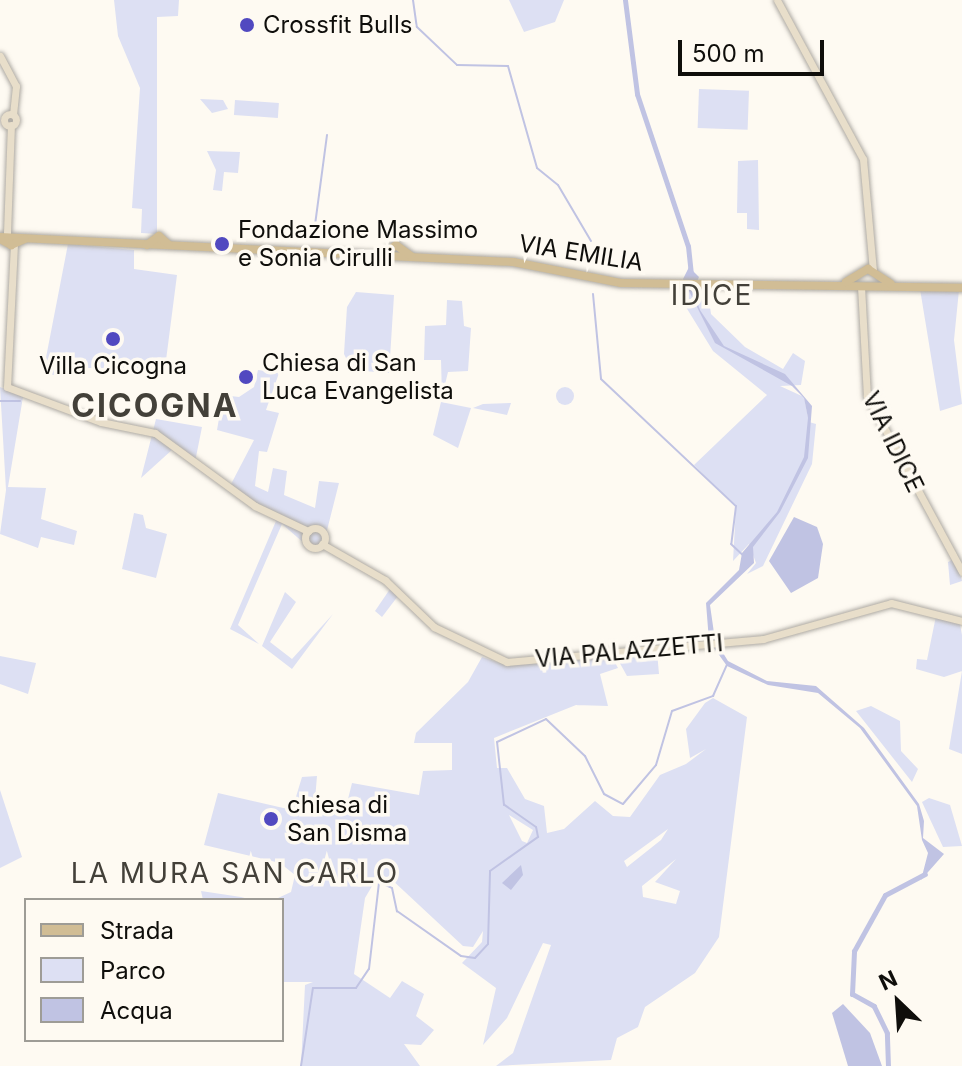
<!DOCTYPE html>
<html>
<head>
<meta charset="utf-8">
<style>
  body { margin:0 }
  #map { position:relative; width:962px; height:1066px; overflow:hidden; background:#fefaf2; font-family:Inter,sans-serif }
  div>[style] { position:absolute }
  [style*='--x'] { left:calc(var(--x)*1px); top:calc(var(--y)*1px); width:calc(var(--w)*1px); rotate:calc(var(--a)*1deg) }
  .green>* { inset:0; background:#dde0f3; transform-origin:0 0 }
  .round { border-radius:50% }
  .water>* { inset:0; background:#c0c3e3 }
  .stream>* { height:2px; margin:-1px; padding:0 1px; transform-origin:1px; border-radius:1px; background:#c0c3e3 }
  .river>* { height:5px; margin:-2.5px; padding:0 2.5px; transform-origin:2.5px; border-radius:2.5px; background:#c0c3e3 }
  .roads { filter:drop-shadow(0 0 2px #aeaaa3) drop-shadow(0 0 2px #aeaaa3) }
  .secondary>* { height:7px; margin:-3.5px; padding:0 3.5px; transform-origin:3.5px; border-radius:3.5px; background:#e8deca }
  .secondary>.ring { margin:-3.5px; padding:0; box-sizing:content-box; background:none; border:7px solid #e8deca; border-radius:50% }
  .primary>* { height:8px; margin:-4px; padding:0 4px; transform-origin:4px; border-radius:4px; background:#d1bd95 }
  .dots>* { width:22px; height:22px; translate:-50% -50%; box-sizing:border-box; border:4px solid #fefaf2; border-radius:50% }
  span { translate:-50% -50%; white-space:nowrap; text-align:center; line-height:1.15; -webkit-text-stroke:7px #fefaf2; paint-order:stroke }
  .poi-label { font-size:24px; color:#0f0e0b }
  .left { translate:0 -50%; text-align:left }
  .street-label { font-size:24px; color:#0f0e0b }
  .quarter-label { font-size:28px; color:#434039; letter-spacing:2px }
  .district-label { font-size:32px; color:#434039; font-weight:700; letter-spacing:2px }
  .legend { position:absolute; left:24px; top:898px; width:260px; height:144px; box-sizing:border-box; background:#fefaf2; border:2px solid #9e9c96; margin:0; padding:10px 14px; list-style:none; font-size:24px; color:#0f0e0b }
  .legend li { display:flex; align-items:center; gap:16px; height:40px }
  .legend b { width:40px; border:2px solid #9e9c96 }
  .north { position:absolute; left:858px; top:962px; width:80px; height:80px; -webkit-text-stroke:6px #fefaf2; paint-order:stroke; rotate:335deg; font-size:22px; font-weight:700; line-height:32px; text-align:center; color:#0f0e0b }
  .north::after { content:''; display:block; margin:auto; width:28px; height:36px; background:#0f0e0b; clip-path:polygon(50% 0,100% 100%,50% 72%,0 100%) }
  .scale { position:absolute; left:678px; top:40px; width:146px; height:36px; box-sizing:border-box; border:4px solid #0f0e0b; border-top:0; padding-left:10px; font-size:24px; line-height:28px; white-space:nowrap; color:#0f0e0b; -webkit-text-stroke:6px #fefaf2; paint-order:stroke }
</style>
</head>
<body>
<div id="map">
  <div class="green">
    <div style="clip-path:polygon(114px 0,179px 0,178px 16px,157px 17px,157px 234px,141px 233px,142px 209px,132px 208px,140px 88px,118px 36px)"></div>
    <div style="clip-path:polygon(509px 0,564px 0,555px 22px,524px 32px)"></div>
    <div style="left:699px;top:89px;width:50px;height:39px;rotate:2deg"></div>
    <div style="clip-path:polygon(200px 99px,223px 100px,228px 109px,212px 113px)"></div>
    <div style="left:235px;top:100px;width:44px;height:15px;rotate:4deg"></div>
    <div style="clip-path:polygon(207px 151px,240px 152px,238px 173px,224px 172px,222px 191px,213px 190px,216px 170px)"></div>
    <div style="clip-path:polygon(758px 160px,759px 230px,747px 229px,747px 213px,737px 213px,738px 161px)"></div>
    <div style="clip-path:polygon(68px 244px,134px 250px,134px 269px,177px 275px,165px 368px,84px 368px,85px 359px,58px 355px,54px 375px,43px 373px)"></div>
    <div style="clip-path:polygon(673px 286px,707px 286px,711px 314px,745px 347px,783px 369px,793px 353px,805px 361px,801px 385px,780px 386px,804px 397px,809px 422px,816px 424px,812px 464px,763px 566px,747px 574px,756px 563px,749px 544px,733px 561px,736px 507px,694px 465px,767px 395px,713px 351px)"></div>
    <div style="clip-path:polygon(920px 289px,959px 290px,954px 340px,962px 404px,940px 411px)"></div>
    <div style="clip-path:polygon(356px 292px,394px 295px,389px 373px,352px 370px,344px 354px,347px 307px)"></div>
    <div style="clip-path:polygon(447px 300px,462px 301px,464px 326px,471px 328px,468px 371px,448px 372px,442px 397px,441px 360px,424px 360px,425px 326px,446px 325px)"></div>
    <div style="clip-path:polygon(258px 370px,279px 373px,266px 410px,279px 413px,267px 452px,259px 451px,255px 486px,268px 492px,273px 468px,287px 471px,284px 495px,315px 508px,319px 481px,339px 483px,323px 546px,312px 550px,282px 524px,238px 625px,259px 644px,230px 629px,276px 521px,229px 488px,254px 440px,217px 430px,223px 395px,239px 397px,254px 387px)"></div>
    <div class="round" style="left:556px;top:387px;width:18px;height:18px"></div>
    <div style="clip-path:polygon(0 387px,23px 397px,8px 487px,46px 488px,41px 519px,77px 531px,74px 545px,41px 537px,38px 548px,0 534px,6px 490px)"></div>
    <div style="clip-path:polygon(441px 402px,471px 408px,458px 448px,433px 435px)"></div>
    <div style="clip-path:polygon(511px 403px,507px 415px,473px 408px,483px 404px)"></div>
    <div style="clip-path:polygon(156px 419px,202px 427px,195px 462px,173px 449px,141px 478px)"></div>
    <div style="clip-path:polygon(134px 513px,143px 515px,146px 528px,167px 534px,156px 578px,122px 569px)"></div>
    <div style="clip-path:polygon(956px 558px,962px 581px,950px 585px,948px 562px)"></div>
    <div style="clip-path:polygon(390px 589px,398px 596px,382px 617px,375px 611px)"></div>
    <div style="clip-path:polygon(285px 592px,296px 602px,270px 642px,292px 659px,333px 614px,292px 669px,262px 646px)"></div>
    <div style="clip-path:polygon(936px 616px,960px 624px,962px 635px,962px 754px,949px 749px,962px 671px,944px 677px,916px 669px,917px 659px,927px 660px)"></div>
    <div style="clip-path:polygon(657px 652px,659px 674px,627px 676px,617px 658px)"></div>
    <div style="clip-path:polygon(evenodd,611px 655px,618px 668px,600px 674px,608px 706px,576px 705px,494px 738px,497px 768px,507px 768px,525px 799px,544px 806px,547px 833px,564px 829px,595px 801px,613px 816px,630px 817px,660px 775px,686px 764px,706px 749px,690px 758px,686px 729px,705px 703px,713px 698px,747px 717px,719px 937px,695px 973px,645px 1007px,638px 1027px,617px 1038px,611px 1060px,496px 1066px,513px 1053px,551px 945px,543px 943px,507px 1018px,483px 1045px,496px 988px,462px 963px,482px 942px,483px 931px,473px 947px,463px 946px,390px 878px,378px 876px,365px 898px,354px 974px,390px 998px,402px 981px,424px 994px,416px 1016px,434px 1030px,421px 1045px,404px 1044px,420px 1066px,301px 1066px,305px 985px,313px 982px,282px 982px,278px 898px,291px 892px,295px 875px,280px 863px,204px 845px,218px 793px,292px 810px,302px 777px,317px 776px,315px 800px,324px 809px,326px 803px,346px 807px,352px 783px,419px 795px,423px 771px,452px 770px,452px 743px,414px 743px,416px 733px,468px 682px,482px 657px,503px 664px,611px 655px,509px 815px,533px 830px,527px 843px,522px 841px,509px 815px,611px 655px,668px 829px,661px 840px,627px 867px,624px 861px,668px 829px,611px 655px,676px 859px,655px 882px,680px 891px,676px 904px,643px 897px,642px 886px,676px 859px)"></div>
    <div style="clip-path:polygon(0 656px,36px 663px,28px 694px,0 684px)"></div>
    <div style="clip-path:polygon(871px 706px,900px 721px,901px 751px,918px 769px,912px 782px,856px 711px)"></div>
    <div style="clip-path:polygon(0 790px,22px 857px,0 868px)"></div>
    <div style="clip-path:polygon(929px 798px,950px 805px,962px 846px,943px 847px,922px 802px)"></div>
    <div style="clip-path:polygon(201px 891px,241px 897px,252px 900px,203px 900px)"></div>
  </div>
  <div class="water">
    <div style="clip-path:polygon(689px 267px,699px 277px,693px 291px,700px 310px,724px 346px,785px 374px,812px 406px,808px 458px,780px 512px,753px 547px,754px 563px,710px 605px,715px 640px,728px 661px,767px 681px,816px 686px,864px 728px,919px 804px,924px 821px,923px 838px,944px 854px,921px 880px,928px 853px,922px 840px,917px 806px,860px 728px,818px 693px,768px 685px,727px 666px,709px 641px,706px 603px,739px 570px,742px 553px,777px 512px,804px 457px,808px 418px,804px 398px,792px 386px,715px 343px,683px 279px)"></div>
    <div style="clip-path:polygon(794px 517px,817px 527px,823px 544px,818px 578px,791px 593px,769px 561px)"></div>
    <div style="clip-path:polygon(521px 865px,523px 875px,511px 890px,502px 883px)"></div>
    <div style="clip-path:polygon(843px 1004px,870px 1033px,882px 1066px,848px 1066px,832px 1013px)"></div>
  </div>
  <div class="stream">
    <div style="--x:413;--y:0;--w:27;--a:82"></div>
    <div style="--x:417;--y:27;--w:55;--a:43.5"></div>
    <div style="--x:457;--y:65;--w:51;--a:1.1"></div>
    <div style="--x:508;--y:66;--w:106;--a:74.1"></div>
    <div style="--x:537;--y:168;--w:27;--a:39"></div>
    <div style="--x:558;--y:185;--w:65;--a:59.5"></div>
    <div style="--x:379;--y:30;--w:9;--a:-72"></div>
    <div style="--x:313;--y:240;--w:106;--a:-82.4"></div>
    <div style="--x:593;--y:294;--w:85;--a:84.6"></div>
    <div style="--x:601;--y:379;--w:185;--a:43.3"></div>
    <div style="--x:736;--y:506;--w:38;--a:97"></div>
    <div style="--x:731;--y:544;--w:16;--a:43"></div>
    <div style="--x:0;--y:401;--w:20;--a:0"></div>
    <div style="--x:301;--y:1066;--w:79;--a:-81.3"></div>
    <div style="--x:313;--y:988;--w:43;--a:0"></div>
    <div style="--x:356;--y:988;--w:23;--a:-56"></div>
    <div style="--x:369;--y:969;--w:88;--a:-83.4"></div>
    <div style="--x:379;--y:882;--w:14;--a:25"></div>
    <div style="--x:392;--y:888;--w:24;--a:78"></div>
    <div style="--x:397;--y:911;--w:78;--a:35.1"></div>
    <div style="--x:461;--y:956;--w:14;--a:8"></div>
    <div style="--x:475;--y:958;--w:19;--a:-47"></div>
    <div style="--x:488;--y:944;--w:73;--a:-88.4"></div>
    <div style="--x:490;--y:871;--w:59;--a:-35.3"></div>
    <div style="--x:538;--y:837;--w:10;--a:-101"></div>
    <div style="--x:536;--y:827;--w:39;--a:-145"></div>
    <div style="--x:504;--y:805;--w:63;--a:-96.3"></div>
    <div style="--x:497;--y:742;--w:54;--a:-25.1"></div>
    <div style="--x:546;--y:719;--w:54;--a:43.5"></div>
    <div style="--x:585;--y:756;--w:42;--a:63.4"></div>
    <div style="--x:604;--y:794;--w:21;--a:28"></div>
    <div style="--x:623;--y:804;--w:51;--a:-49.8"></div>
    <div style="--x:656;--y:765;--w:56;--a:-73.5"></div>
    <div style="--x:672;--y:711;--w:44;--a:-20.1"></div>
    <div style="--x:713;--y:696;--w:34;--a:-66"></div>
  </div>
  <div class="river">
    <div style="--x:625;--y:0;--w:95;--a:82.7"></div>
    <div style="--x:637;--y:94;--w:160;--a:71.5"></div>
    <div style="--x:688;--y:246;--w:28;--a:84"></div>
    <div style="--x:888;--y:1066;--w:33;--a:-92"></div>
    <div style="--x:887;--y:1033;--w:30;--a:-116"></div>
    <div style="--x:874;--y:1006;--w:25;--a:-151"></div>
    <div style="--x:852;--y:994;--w:43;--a:-87.3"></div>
    <div style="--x:854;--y:951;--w:64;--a:-61"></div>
    <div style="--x:885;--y:895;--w:45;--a:-27.7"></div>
  </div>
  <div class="roads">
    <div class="secondary">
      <div style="--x:777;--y:0;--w:181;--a:61.6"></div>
      <div style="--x:863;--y:159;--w:112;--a:84.9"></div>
      <div style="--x:0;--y:56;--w:34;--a:62"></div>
      <div style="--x:16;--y:86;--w:28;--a:96"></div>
      <div class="ring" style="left:4px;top:114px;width:5px;height:5px"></div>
      <div style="--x:7;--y:233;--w:108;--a:-87.9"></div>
      <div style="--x:14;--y:244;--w:143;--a:92.8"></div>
      <div style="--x:7;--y:387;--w:100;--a:20.4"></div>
      <div style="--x:101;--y:422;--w:55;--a:11.5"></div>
      <div style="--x:155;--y:433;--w:124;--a:36.1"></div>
      <div style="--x:255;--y:506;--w:59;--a:25.3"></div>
      <div style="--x:861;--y:286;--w:110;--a:86.9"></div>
      <div style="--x:867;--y:396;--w:200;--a:61.6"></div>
      <div class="ring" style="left:305px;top:528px;width:13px;height:13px"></div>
      <div style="--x:322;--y:544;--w:73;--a:29.7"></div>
      <div style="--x:385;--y:580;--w:68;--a:43.8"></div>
      <div style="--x:434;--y:627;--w:81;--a:25.6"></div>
      <div style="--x:507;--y:662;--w:257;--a:-5.1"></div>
      <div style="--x:763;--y:639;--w:133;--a:-15.7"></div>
      <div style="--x:891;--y:603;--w:73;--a:14.2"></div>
    </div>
    <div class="primary">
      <div style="--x:0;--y:237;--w:514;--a:2.79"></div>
      <div style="--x:513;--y:262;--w:110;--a:11"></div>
      <div style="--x:621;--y:283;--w:341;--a:0.8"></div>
      <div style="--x:0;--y:239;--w:13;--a:29"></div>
      <div style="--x:11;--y:245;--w:15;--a:-23"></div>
      <div style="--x:147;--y:245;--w:15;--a:-37"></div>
      <div style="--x:159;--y:236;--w:13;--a:42"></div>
      <div style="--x:382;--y:256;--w:18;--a:-38"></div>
      <div style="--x:396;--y:245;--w:19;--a:36"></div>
      <div style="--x:846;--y:282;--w:26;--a:-31"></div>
      <div style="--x:868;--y:269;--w:27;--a:33"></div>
    </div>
  </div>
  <div class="dots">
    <div style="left:247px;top:25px;background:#5149c0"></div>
    <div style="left:222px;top:244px;background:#5149c0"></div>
    <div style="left:113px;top:339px;background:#5149c0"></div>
    <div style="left:246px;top:377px;background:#5149c0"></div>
    <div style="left:271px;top:819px;background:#5149c0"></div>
  </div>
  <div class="poi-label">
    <span class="left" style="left:263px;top:25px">Crossfit Bulls</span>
    <span class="left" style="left:238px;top:244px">Fondazione Massimo<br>e Sonia Cirulli</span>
    <span class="left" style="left:262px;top:377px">Chiesa di San<br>Luca Evangelista</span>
    <span style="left:113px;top:366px">Villa Cicogna</span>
    <span class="left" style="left:287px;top:819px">chiesa di<br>San Disma</span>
  </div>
  <div class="street-label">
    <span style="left:581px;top:253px;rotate:9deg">VIA EMILIA</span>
    <span style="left:893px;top:442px;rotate:64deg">VIA IDICE</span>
    <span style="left:629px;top:651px;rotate:-5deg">VIA PALAZZETTI</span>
  </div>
  <div class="quarter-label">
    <span style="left:712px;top:295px">IDICE</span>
    <span style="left:235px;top:873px">LA MURA SAN CARLO</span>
  </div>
  <div class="district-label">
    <span style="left:155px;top:406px">CICOGNA</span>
  </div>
  <ul class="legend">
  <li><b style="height:10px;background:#d1bd95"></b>Strada</li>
  <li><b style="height:22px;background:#dde0f3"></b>Parco</li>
  <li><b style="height:22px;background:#c0c3e3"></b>Acqua</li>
  </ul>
  <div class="north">N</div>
  <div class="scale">500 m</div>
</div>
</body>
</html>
